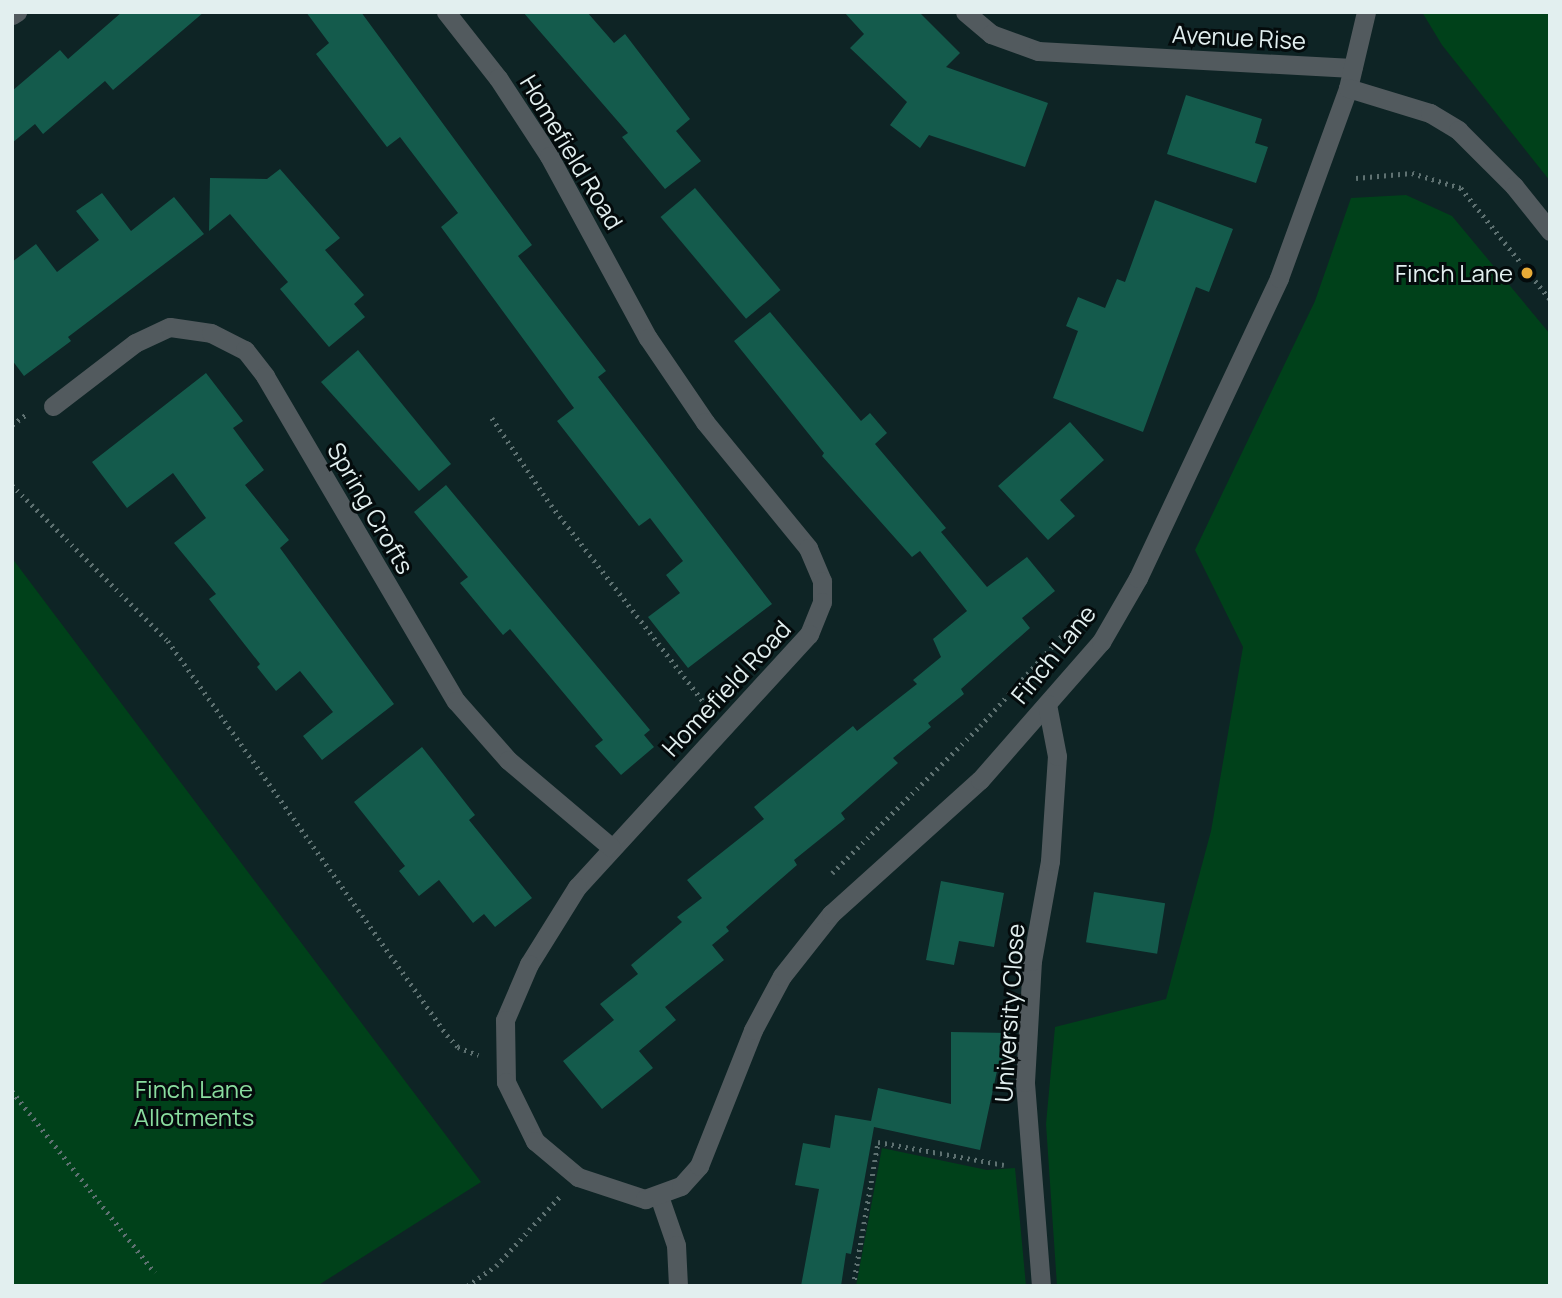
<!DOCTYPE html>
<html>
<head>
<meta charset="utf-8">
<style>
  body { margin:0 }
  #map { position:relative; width:1562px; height:1298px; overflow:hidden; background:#0e2425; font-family:Manrope,sans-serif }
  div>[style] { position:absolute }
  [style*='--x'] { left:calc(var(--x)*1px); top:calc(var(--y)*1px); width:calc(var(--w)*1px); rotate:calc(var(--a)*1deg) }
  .green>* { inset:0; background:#00411a }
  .building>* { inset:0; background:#145b4c; transform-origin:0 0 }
  .path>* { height:4.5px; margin-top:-2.25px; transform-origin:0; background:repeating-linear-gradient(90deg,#5e7171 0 2px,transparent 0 7px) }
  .service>* { height:19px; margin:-9.5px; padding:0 9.5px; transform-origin:9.5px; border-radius:9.5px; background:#525a5e }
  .minor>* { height:19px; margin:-9.5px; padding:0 9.5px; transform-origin:9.5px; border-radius:9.5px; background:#525a5e }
  .tertiary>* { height:19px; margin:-9.5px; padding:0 9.5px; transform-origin:9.5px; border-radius:9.5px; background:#525a5e }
  .dots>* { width:19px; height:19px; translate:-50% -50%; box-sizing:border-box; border:4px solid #040b0c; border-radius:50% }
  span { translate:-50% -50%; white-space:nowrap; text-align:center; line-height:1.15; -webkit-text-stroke:6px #040b0c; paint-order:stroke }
  .street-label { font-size:24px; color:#e2efef }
  .poi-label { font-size:24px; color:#e2efef }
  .right { translate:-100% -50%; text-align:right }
  .park-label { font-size:24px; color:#8add9f }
  .frame { position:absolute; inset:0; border:14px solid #e2efef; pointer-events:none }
</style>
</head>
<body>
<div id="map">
  <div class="green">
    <div style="clip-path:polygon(1422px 12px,1550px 12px,1550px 181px,1442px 45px)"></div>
    <div style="clip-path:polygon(1406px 195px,1452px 216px,1550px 334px,1550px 1286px,1057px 1286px,1046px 1124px,1055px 1027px,1166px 999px,1211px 831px,1243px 647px,1195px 550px,1315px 301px,1351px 198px)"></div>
    <div style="clip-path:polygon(12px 558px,481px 1182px,317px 1286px,12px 1286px)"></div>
    <div style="clip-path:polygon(882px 1148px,987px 1170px,1015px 1168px,1026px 1286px,856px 1286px)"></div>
  </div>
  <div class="building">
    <div style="clip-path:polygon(122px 12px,204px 12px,113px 90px,105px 81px,43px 134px,35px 124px,12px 143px,12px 91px,60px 50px,68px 59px)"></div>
    <div style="clip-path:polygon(306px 12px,361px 12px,532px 245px,518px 256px,606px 371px,598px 377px,772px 604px,688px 668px,648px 617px,680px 593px,666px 575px,683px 561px,650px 518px,639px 526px,557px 421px,574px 408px,441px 227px,458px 213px,400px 137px,387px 147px,316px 54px,329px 43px)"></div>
    <div style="clip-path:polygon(523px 12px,587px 12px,614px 43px,625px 34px,690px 119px,676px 131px,701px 161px,665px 189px,622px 137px,628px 133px)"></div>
    <div style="clip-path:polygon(844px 12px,919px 12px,960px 53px,946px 67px,1048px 103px,1025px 167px,929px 135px,920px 148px,890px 125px,907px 102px,850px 48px,864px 34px)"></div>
    <div style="clip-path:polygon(1186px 95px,1262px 119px,1255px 143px,1268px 147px,1256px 183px,1167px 154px)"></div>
    <div style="clip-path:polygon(280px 169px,340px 238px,325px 250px,364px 295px,354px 304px,365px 317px,329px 347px,280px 289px,288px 282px,230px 214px,209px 231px,210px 178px,267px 179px)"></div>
    <div style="left:695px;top:188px;width:133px;height:45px;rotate:50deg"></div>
    <div style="clip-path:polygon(102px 193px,131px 231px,174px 197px,204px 234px,68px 337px,71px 341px,24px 376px,12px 360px,12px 262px,36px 244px,57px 272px,99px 240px,76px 211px)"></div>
    <div style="clip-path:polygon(1155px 200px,1233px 229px,1209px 292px,1196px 287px,1143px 432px,1053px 398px,1078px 331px,1066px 326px,1078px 297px,1105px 308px,1117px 279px,1125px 282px)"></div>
    <div style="clip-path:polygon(770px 312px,861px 421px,870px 413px,887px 433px,875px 444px,946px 528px,941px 532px,987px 587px,1027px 557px,1055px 591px,1022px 618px,1030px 628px,961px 689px,964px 694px,928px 723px,931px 727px,893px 758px,898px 763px,841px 813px,845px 819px,794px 860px,797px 865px,726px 927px,729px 931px,712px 945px,724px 960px,665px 1007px,676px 1020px,639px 1051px,653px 1068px,602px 1109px,563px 1061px,614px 1020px,600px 1004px,638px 974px,631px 965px,682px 922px,677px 917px,702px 898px,687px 880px,764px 819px,754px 807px,853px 726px,857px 731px,917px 684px,913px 680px,941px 657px,933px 639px,967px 611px,920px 551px,912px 557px,822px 456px,824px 453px,734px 341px)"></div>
    <div style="clip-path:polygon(358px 350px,451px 464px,419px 491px,321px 382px)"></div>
    <div style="clip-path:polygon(206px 373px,243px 421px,233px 428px,264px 470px,245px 485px,289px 540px,280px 548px,394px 704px,322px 760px,303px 736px,333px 712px,300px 671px,276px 691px,257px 667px,260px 664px,209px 599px,216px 594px,174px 543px,206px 518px,173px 473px,127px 508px,92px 462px)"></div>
    <div style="clip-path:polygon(1070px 422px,1104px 460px,1060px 500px,1075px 516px,1048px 540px,998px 486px)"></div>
    <div style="clip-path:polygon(446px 485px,650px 730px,644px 735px,654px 747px,621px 775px,595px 746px,603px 740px,510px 629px,503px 635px,460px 583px,468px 577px,414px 512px)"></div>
    <div style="clip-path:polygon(422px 747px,475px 815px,469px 820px,532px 898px,495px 927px,484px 914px,473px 923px,439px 880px,419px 896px,399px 871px,405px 866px,354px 802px)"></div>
    <div style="clip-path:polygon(941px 881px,1004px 893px,994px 947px,959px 941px,954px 965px,926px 960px)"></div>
    <div style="left:1094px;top:892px;width:72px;height:51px;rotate:9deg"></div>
    <div style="clip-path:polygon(951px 1032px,1010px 1033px,1010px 1071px,997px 1071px,980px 1150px,874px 1127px,851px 1254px,846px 1253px,841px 1286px,801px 1286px,819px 1189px,795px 1185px,803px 1143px,830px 1148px,835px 1115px,871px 1121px,878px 1088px,951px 1104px)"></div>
  </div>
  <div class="path">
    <div style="--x:1356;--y:178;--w:56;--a:-5.1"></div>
    <div style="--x:1412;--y:173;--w:51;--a:17"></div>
    <div style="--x:1461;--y:188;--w:142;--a:51.3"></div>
    <div style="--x:492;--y:418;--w:105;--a:55.9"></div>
    <div style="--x:551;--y:505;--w:254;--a:52.2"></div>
    <div style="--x:12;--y:425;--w:20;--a:-37"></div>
    <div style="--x:12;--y:485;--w:221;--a:45"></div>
    <div style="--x:168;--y:641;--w:483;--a:54.7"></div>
    <div style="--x:447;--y:1035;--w:16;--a:47"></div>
    <div style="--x:458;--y:1047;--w:22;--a:22"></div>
    <div style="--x:832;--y:873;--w:209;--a:-44.8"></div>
    <div style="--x:980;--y:726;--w:156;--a:-47.8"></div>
    <div style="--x:12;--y:1091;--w:231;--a:51.8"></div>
    <div style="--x:467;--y:1286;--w:35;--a:-35"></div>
    <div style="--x:496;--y:1266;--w:96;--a:-47.5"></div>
    <div style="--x:853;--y:1286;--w:146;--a:-80.2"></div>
    <div style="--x:878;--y:1142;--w:128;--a:10.3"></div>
  </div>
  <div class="service">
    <div style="--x:659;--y:1196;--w:52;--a:70.9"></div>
    <div style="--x:676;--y:1245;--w:41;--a:87.2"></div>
  </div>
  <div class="minor">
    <div style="--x:446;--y:12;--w:84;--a:51.8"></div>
    <div style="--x:498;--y:78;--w:93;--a:56.8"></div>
    <div style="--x:549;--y:156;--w:207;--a:61.5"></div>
    <div style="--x:648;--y:338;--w:102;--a:55.8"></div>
    <div style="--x:705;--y:422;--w:163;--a:50.7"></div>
    <div style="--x:808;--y:548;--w:36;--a:67"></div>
    <div style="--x:822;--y:581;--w:21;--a:90"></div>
    <div style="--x:822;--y:602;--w:35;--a:112"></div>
    <div style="--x:809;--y:634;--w:343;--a:132.5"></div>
    <div style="--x:577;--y:887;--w:91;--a:121.9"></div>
    <div style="--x:529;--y:964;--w:61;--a:113.2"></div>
    <div style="--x:505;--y:1020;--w:62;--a:89.1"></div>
    <div style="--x:506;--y:1082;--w:66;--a:63.8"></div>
    <div style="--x:535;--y:1141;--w:56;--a:39.9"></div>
    <div style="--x:578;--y:1177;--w:71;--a:18.2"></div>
    <div style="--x:645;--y:1199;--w:38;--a:-20"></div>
    <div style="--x:681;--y:1186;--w:27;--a:-48"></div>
    <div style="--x:699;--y:1166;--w:146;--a:-68.3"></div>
    <div style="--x:753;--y:1030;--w:61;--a:-61.8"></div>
    <div style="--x:782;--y:976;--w:79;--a:-51.7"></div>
    <div style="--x:831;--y:914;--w:200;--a:-42"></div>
    <div style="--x:980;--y:780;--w:184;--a:-48.8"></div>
    <div style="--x:1101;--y:642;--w:74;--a:-60"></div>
    <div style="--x:1138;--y:578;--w:331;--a:-64.8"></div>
    <div style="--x:1279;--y:278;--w:202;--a:-70"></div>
    <div style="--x:965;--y:12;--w:34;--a:40"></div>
    <div style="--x:991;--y:34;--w:50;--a:19.9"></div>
    <div style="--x:1038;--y:51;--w:315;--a:3.1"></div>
    <div style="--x:12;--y:15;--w:6;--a:-31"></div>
    <div style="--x:53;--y:406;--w:103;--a:-37.5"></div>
    <div style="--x:135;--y:343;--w:38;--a:-25"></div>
    <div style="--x:170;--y:327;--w:41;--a:8.3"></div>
    <div style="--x:211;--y:333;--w:38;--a:27"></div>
    <div style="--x:245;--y:350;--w:33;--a:52"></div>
    <div style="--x:265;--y:376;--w:377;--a:59.6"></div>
    <div style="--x:456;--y:701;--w:79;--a:48.6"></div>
    <div style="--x:508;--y:760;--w:135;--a:40.2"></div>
    <div style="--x:1041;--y:1286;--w:205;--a:-94.5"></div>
    <div style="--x:1025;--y:1082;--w:121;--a:-86.7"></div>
    <div style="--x:1032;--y:961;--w:102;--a:-79.8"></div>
    <div style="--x:1050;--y:861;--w:105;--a:-86.2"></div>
    <div style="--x:1057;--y:756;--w:53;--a:-100.9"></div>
  </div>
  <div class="tertiary">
    <div style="--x:1366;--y:12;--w:78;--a:103.3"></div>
    <div style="--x:1348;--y:88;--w:86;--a:17"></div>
    <div style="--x:1430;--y:113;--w:33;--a:31"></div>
    <div style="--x:1458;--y:130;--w:79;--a:45"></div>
    <div style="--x:1514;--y:186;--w:58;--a:51.3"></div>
  </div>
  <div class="dots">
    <div style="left:1527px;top:273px;background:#e8ab37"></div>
  </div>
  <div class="street-label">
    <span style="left:1239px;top:37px;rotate:3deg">Avenue Rise</span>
    <span style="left:572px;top:152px;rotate:59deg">Homefield Road</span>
    <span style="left:371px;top:508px;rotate:60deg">Spring Crofts</span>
    <span style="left:1053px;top:654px;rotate:-51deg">Finch Lane</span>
    <span style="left:726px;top:688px;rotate:-47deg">Homefield Road</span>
    <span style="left:1009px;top:1013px;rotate:-86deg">University Close</span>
  </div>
  <div class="poi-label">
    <span class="right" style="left:1513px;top:273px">Finch Lane</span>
  </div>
  <div class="park-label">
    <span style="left:194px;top:1103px">Finch Lane<br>Allotments</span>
  </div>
  <div class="frame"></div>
</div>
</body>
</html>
